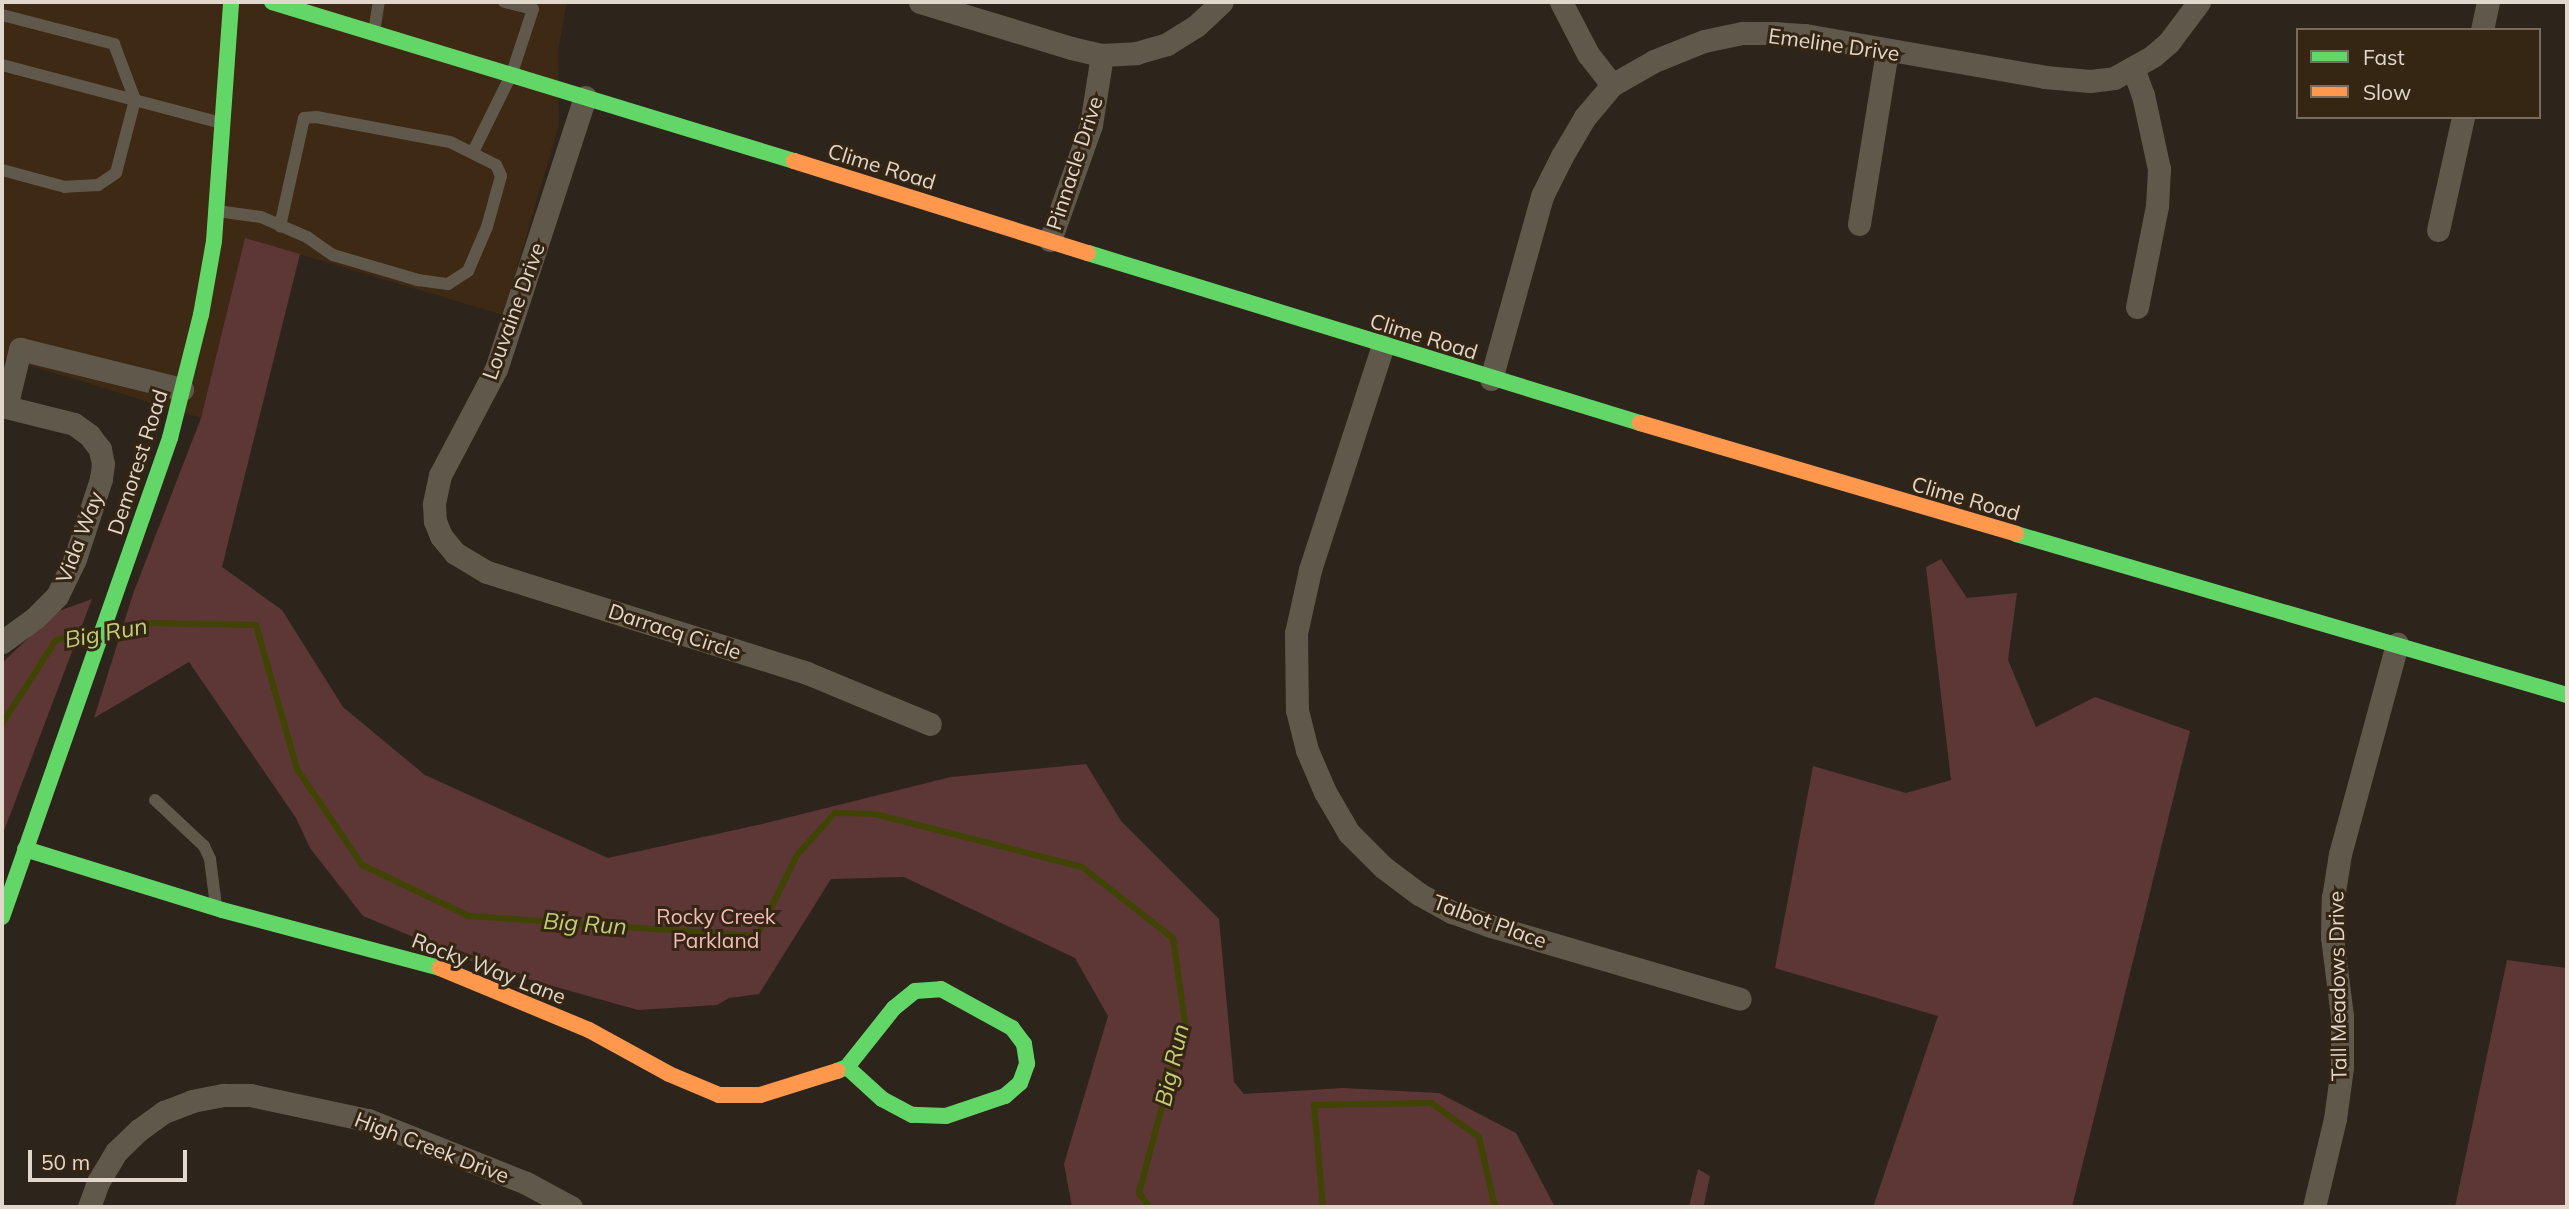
<!DOCTYPE html>
<html>
<head>
<meta charset="utf-8">
<style>
  body { margin:0 }
  #map { position:relative; width:2569px; height:1209px; overflow:hidden; background:#2d241b; font-family:Mulish,sans-serif }
  div>[style] { position:absolute }
  [style*='--x'] { left:calc(var(--x)*1px); top:calc(var(--y)*1px); width:calc(var(--w)*1px); rotate:calc(var(--a)*1deg) }
  .built>* { inset:0; background:#3d2914 }
  .green>* { inset:0; background:#5d3636 }
  .stream>* { height:6px; margin:-3px; padding:0 3px; transform-origin:3px; border-radius:3px; background:#3f4402 }
  .lane>* { height:12px; margin:-6px; padding:0 6px; transform-origin:6px; border-radius:6px; background:#60594b }
  .street>* { height:23px; margin:-11.5px; padding:0 11.5px; transform-origin:11.5px; border-radius:11.5px; background:#60594b }
  .fast>* { height:16px; margin:-8px; padding:0 8px; transform-origin:8px; border-radius:8px; background:#63d668 }
  .slow>* { height:16px; margin:-8px; padding:0 8px; transform-origin:8px; border-radius:8px; background:#ff974d }
  span { translate:-50% -50%; white-space:nowrap; text-align:center; line-height:1.15; -webkit-text-stroke:6px #352513; paint-order:stroke }
  .street-label { font-size:21px; color:#e2d7cd }
  .park-label { font-size:21px; color:#f6baba }
  .water-label { font-size:23px; color:#c2cf74; font-style:italic }
  .frame { position:absolute; inset:0; border:4px solid #e2d7cd; pointer-events:none }
  .legend { position:absolute; left:2296px; top:28px; width:245px; height:91px; box-sizing:border-box; background:#352513; border:2px solid #7a6c5d; margin:0; padding:9px 12px; list-style:none; font-size:21px; color:#e2d7cd }
  .legend li { display:flex; align-items:center; gap:14px; height:35px }
  .legend b { width:35px; border:2px solid #7a6c5d }
  .scale { position:absolute; left:28px; top:1150px; width:159px; height:32px; box-sizing:border-box; border:4px solid #e2d7cd; border-top:0; padding-left:9px; font-size:21px; line-height:24px; white-space:nowrap; color:#e2d7cd; -webkit-text-stroke:5px #352513; paint-order:stroke }
</style>
</head>
<body>
<div id="map">
  <div class="built">
    <div style="clip-path:polygon(2px 2px,567px 2px,558px 51px,559px 125px,503px 315px,245px 238px,201px 418px,2px 357px)"></div>
  </div>
  <div class="green">
    <div style="clip-path:polygon(245px 238px,300px 254px,222px 567px,282px 610px,343px 707px,425px 775px,608px 858px,762px 824px,951px 777px,1086px 764px,1121px 821px,1219px 919px,1234px 1082px,1244px 1094px,1343px 1088px,1439px 1093px,1516px 1133px,1555px 1207px,1072px 1207px,1064px 1164px,1108px 1016px,1075px 958px,904px 877px,831px 879px,759px 994px,729px 998px,717px 1005px,638px 1010px,488px 968px,363px 916px,310px 848px,296px 818px,189px 662px,94px 718px,133px 594px,201px 418px)"></div>
    <div style="clip-path:polygon(1941px 559px,1967px 598px,2017px 593px,2008px 660px,2036px 727px,2095px 697px,2190px 731px,2072px 1207px,1873px 1207px,1938px 1016px,1775px 968px,1813px 766px,1906px 793px,1951px 780px,1926px 567px)"></div>
    <div style="clip-path:polygon(92px 599px,2px 836px,2px 663px,56px 612px)"></div>
    <div style="clip-path:polygon(2507px 960px,2567px 968px,2567px 1207px,2455px 1207px)"></div>
    <div style="clip-path:polygon(1698px 1169px,1710px 1176px,1704px 1205px,1712px 1207px,1689px 1207px)"></div>
  </div>
  <div class="stream">
    <div style="--x:114;--y:629;--w:36;--a:-10"></div>
    <div style="--x:149;--y:623;--w:107;--a:1.1"></div>
    <div style="--x:256;--y:625;--w:150;--a:74.1"></div>
    <div style="--x:297;--y:769;--w:116;--a:55.9"></div>
    <div style="--x:362;--y:865;--w:119;--a:25.5"></div>
    <div style="--x:469;--y:916;--w:289;--a:4"></div>
    <div style="--x:757;--y:936;--w:90;--a:-63.7"></div>
    <div style="--x:797;--y:855;--w:57;--a:-47.9"></div>
    <div style="--x:835;--y:813;--w:40;--a:1.4"></div>
    <div style="--x:875;--y:814;--w:214;--a:14.4"></div>
    <div style="--x:1082;--y:867;--w:115;--a:38"></div>
    <div style="--x:1173;--y:938;--w:85;--a:81.9"></div>
    <div style="--x:1185;--y:1022;--w:177;--a:105.1"></div>
    <div style="--x:1139;--y:1193;--w:17;--a:54"></div>
    <div style="--x:2;--y:724;--w:100;--a:-57.3"></div>
    <div style="--x:56;--y:640;--w:35;--a:-10"></div>
    <div style="--x:1323;--y:1207;--w:102;--a:-95"></div>
    <div style="--x:1314;--y:1105;--w:117;--a:-1"></div>
    <div style="--x:1431;--y:1103;--w:59;--a:35.3"></div>
    <div style="--x:1479;--y:1137;--w:72;--a:77.1"></div>
  </div>
  <div class="lane">
    <div style="--x:2;--y:15;--w:116;--a:14.5"></div>
    <div style="--x:114;--y:44;--w:60;--a:69.4"></div>
    <div style="--x:135;--y:100;--w:75;--a:104.6"></div>
    <div style="--x:116;--y:173;--w:22;--a:146"></div>
    <div style="--x:98;--y:185;--w:33;--a:177"></div>
    <div style="--x:65;--y:187;--w:65;--a:-164.9"></div>
    <div style="--x:374;--y:32;--w:30;--a:-81"></div>
    <div style="--x:2;--y:65;--w:228;--a:14.8"></div>
    <div style="--x:473;--y:152;--w:88;--a:-63.7"></div>
    <div style="--x:512;--y:73;--w:67;--a:-71.8"></div>
    <div style="--x:533;--y:9;--w:30;--a:-166"></div>
    <div style="--x:217;--y:211;--w:44;--a:7.8"></div>
    <div style="--x:261;--y:217;--w:50;--a:23.5"></div>
    <div style="--x:307;--y:237;--w:32;--a:35"></div>
    <div style="--x:333;--y:255;--w:89;--a:16.4"></div>
    <div style="--x:418;--y:280;--w:30;--a:8"></div>
    <div style="--x:448;--y:284;--w:24;--a:-33"></div>
    <div style="--x:468;--y:271;--w:48;--a:-66.6"></div>
    <div style="--x:487;--y:227;--w:53;--a:-74.6"></div>
    <div style="--x:501;--y:176;--w:12;--a:-114"></div>
    <div style="--x:496;--y:165;--w:51;--a:-153.4"></div>
    <div style="--x:450;--y:142;--w:136;--a:-169.4"></div>
    <div style="--x:316;--y:117;--w:12;--a:175"></div>
    <div style="--x:304;--y:118;--w:111;--a:102.5"></div>
    <div style="--x:155;--y:800;--w:67;--a:43.2"></div>
    <div style="--x:204;--y:846;--w:14;--a:65"></div>
    <div style="--x:210;--y:859;--w:47;--a:82.7"></div>
  </div>
  <div class="street">
    <div style="--x:920;--y:2;--w:158;--a:16.9"></div>
    <div style="--x:1071;--y:48;--w:32;--a:13"></div>
    <div style="--x:1102;--y:55;--w:34;--a:-3"></div>
    <div style="--x:1136;--y:53;--w:32;--a:-16"></div>
    <div style="--x:1167;--y:44;--w:34;--a:-32"></div>
    <div style="--x:1196;--y:26;--w:35;--a:-43"></div>
    <div style="--x:1561;--y:2;--w:59;--a:62.6"></div>
    <div style="--x:1588;--y:54;--w:39;--a:52"></div>
    <div style="--x:2482;--y:30;--w:29;--a:-78"></div>
    <div style="--x:2133;--y:68;--w:29;--a:70"></div>
    <div style="--x:2143;--y:95;--w:76;--a:77.8"></div>
    <div style="--x:2159;--y:169;--w:37;--a:93"></div>
    <div style="--x:2157;--y:206;--w:103;--a:101.2"></div>
    <div style="--x:585;--y:97;--w:286;--a:108.1"></div>
    <div style="--x:496;--y:369;--w:120;--a:117.8"></div>
    <div style="--x:440;--y:475;--w:30;--a:102"></div>
    <div style="--x:434;--y:504;--w:17;--a:87"></div>
    <div style="--x:435;--y:521;--w:16;--a:68"></div>
    <div style="--x:441;--y:536;--w:22;--a:51"></div>
    <div style="--x:455;--y:553;--w:37;--a:31"></div>
    <div style="--x:487;--y:572;--w:336;--a:17.5"></div>
    <div style="--x:807;--y:673;--w:133;--a:22.5"></div>
    <div style="--x:1859;--y:224;--w:175;--a:-80.8"></div>
    <div style="--x:2438;--y:230;--w:116;--a:-77.5"></div>
    <div style="--x:1050;--y:240;--w:122;--a:-70.4"></div>
    <div style="--x:1091;--y:125;--w:71;--a:-81.1"></div>
    <div style="--x:1383;--y:345;--w:237;--a:108"></div>
    <div style="--x:1310;--y:570;--w:65;--a:102.5"></div>
    <div style="--x:1296;--y:633;--w:77;--a:89.3"></div>
    <div style="--x:1297;--y:710;--w:41;--a:76"></div>
    <div style="--x:1307;--y:750;--w:46;--a:66.8"></div>
    <div style="--x:1325;--y:792;--w:48;--a:59.7"></div>
    <div style="--x:1349;--y:833;--w:48;--a:45"></div>
    <div style="--x:1383;--y:867;--w:45;--a:36.9"></div>
    <div style="--x:1419;--y:894;--w:38;--a:29"></div>
    <div style="--x:1452;--y:912;--w:41;--a:19.7"></div>
    <div style="--x:1491;--y:926;--w:259;--a:16.3"></div>
    <div style="--x:1491;--y:379;--w:190;--a:-74.4"></div>
    <div style="--x:1542;--y:196;--w:45;--a:-63.4"></div>
    <div style="--x:1562;--y:156;--w:45;--a:-59.5"></div>
    <div style="--x:1585;--y:117;--w:42;--a:-49.8"></div>
    <div style="--x:1612;--y:85;--w:48;--a:-29.7"></div>
    <div style="--x:1654;--y:61;--w:54;--a:-21.8"></div>
    <div style="--x:1704;--y:41;--w:40;--a:-12"></div>
    <div style="--x:1743;--y:33;--w:31;--a:0"></div>
    <div style="--x:1774;--y:33;--w:31;--a:4"></div>
    <div style="--x:1805;--y:35;--w:244;--a:9.9"></div>
    <div style="--x:2045;--y:77;--w:45;--a:5.1"></div>
    <div style="--x:2090;--y:81;--w:24;--a:-7"></div>
    <div style="--x:2114;--y:78;--w:45;--a:-29.4"></div>
    <div style="--x:2153;--y:56;--w:21;--a:-41"></div>
    <div style="--x:2169;--y:42;--w:50;--a:-53.1"></div>
    <div style="--x:2;--y:406;--w:74;--a:14"></div>
    <div style="--x:74;--y:424;--w:19;--a:36"></div>
    <div style="--x:89;--y:435;--w:18;--a:52"></div>
    <div style="--x:100;--y:449;--w:15;--a:79"></div>
    <div style="--x:103;--y:464;--w:15;--a:98"></div>
    <div style="--x:101;--y:479;--w:84;--a:108"></div>
    <div style="--x:75;--y:559;--w:41;--a:115.9"></div>
    <div style="--x:57;--y:596;--w:31;--a:135"></div>
    <div style="--x:35;--y:618;--w:41;--a:144"></div>
    <div style="--x:6;--y:407;--w:60;--a:-76.4"></div>
    <div style="--x:20;--y:349;--w:167;--a:13.9"></div>
    <div style="--x:89;--y:1207;--w:27;--a:-70"></div>
    <div style="--x:98;--y:1182;--w:35;--a:-59"></div>
    <div style="--x:116;--y:1152;--w:32;--a:-44"></div>
    <div style="--x:139;--y:1130;--w:31;--a:-36"></div>
    <div style="--x:164;--y:1112;--w:30;--a:-21"></div>
    <div style="--x:192;--y:1101;--w:32;--a:-11"></div>
    <div style="--x:223;--y:1095;--w:27;--a:0"></div>
    <div style="--x:250;--y:1095;--w:121;--a:12"></div>
    <div style="--x:368;--y:1120;--w:170;--a:21.7"></div>
    <div style="--x:526;--y:1183;--w:51;--a:28.1"></div>
    <div style="--x:2314;--y:1207;--w:90;--a:-76.6"></div>
    <div style="--x:2335;--y:1119;--w:52;--a:-82.3"></div>
    <div style="--x:2342;--y:1067;--w:51;--a:-90"></div>
    <div style="--x:2342;--y:1016;--w:80;--a:-97.2"></div>
    <div style="--x:2332;--y:937;--w:39;--a:-89"></div>
    <div style="--x:2333;--y:898;--w:45;--a:-81"></div>
    <div style="--x:2340;--y:854;--w:218;--a:-74.8"></div>
  </div>
  <div class="fast">
    <div style="--x:272;--y:2;--w:546;--a:16.94"></div>
    <div style="--x:1088;--y:253;--w:578;--a:17.12"></div>
    <div style="--x:2016;--y:534;--w:574;--a:16.29"></div>
    <div style="--x:25;--y:849;--w:206;--a:17.2"></div>
    <div style="--x:222;--y:910;--w:226;--a:14.9"></div>
    <div style="--x:2;--y:917;--w:508;--a:-70.67"></div>
    <div style="--x:170;--y:438;--w:127;--a:-75.9"></div>
    <div style="--x:201;--y:315;--w:75;--a:-80"></div>
    <div style="--x:214;--y:241;--w:240;--a:-85.9"></div>
    <div style="--x:837;--y:1071;--w:11;--a:-22"></div>
    <div style="--x:847;--y:1067;--w:75;--a:-51.5"></div>
    <div style="--x:894;--y:1008;--w:27;--a:-39"></div>
    <div style="--x:915;--y:991;--w:26;--a:-4"></div>
    <div style="--x:941;--y:989;--w:81;--a:28.8"></div>
    <div style="--x:1012;--y:1028;--w:20;--a:53"></div>
    <div style="--x:1024;--y:1044;--w:20;--a:81"></div>
    <div style="--x:1027;--y:1064;--w:20;--a:110"></div>
    <div style="--x:1020;--y:1083;--w:20;--a:139"></div>
    <div style="--x:1005;--y:1096;--w:62;--a:161.3"></div>
    <div style="--x:946;--y:1116;--w:34;--a:-178"></div>
    <div style="--x:912;--y:1115;--w:34;--a:-152"></div>
    <div style="--x:882;--y:1099;--w:47;--a:-137.6"></div>
  </div>
  <div class="slow">
    <div style="--x:794;--y:161;--w:308;--a:17.4"></div>
    <div style="--x:1640;--y:423;--w:392;--a:16.4"></div>
    <div style="--x:440;--y:968;--w:161;--a:22.6"></div>
    <div style="--x:589;--y:1030;--w:91;--a:28.8"></div>
    <div style="--x:669;--y:1074;--w:54;--a:22.8"></div>
    <div style="--x:719;--y:1095;--w:41;--a:0"></div>
    <div style="--x:760;--y:1095;--w:81;--a:-17.3"></div>
  </div>
  <div class="street-label">
    <span style="left:1834px;top:44px;rotate:8deg">Emeline Drive</span>
    <span style="left:1074px;top:163px;rotate:-72deg">Pinnacle Drive</span>
    <span style="left:882px;top:166px;rotate:17deg">Clime Road</span>
    <span style="left:513px;top:311px;rotate:-70deg">Louvaine Drive</span>
    <span style="left:1424px;top:336px;rotate:17deg">Clime Road</span>
    <span style="left:137px;top:462px;rotate:-72deg">Demorest Road</span>
    <span style="left:1966px;top:498px;rotate:16deg">Clime Road</span>
    <span style="left:79px;top:537px;rotate:-69deg">Vida Way</span>
    <span style="left:675px;top:631px;rotate:18deg">Darracq Circle</span>
    <span style="left:1490px;top:921px;rotate:20deg">Talbot Place</span>
    <span style="left:489px;top:968px;rotate:21deg">Rocky Way Lane</span>
    <span style="left:2337px;top:986px;rotate:-91deg">Tall Meadows Drive</span>
    <span style="left:432px;top:1147px;rotate:21deg">High Creek Drive</span>
  </div>
  <div class="park-label">
    <span style="left:716px;top:928px">Rocky Creek<br>Parkland</span>
  </div>
  <div class="water-label">
    <span style="left:106px;top:633px;rotate:-10deg">Big Run</span>
    <span style="left:585px;top:924px;rotate:4deg">Big Run</span>
    <span style="left:1172px;top:1065px;rotate:-77deg">Big Run</span>
  </div>
  <div class="frame"></div>
  <ul class="legend">
  <li><b style="height:9px;background:#63d668"></b>Fast</li>
  <li><b style="height:9px;background:#ff974d"></b>Slow</li>
  </ul>
  <div class="scale">50 m</div>
</div>
</body>
</html>
